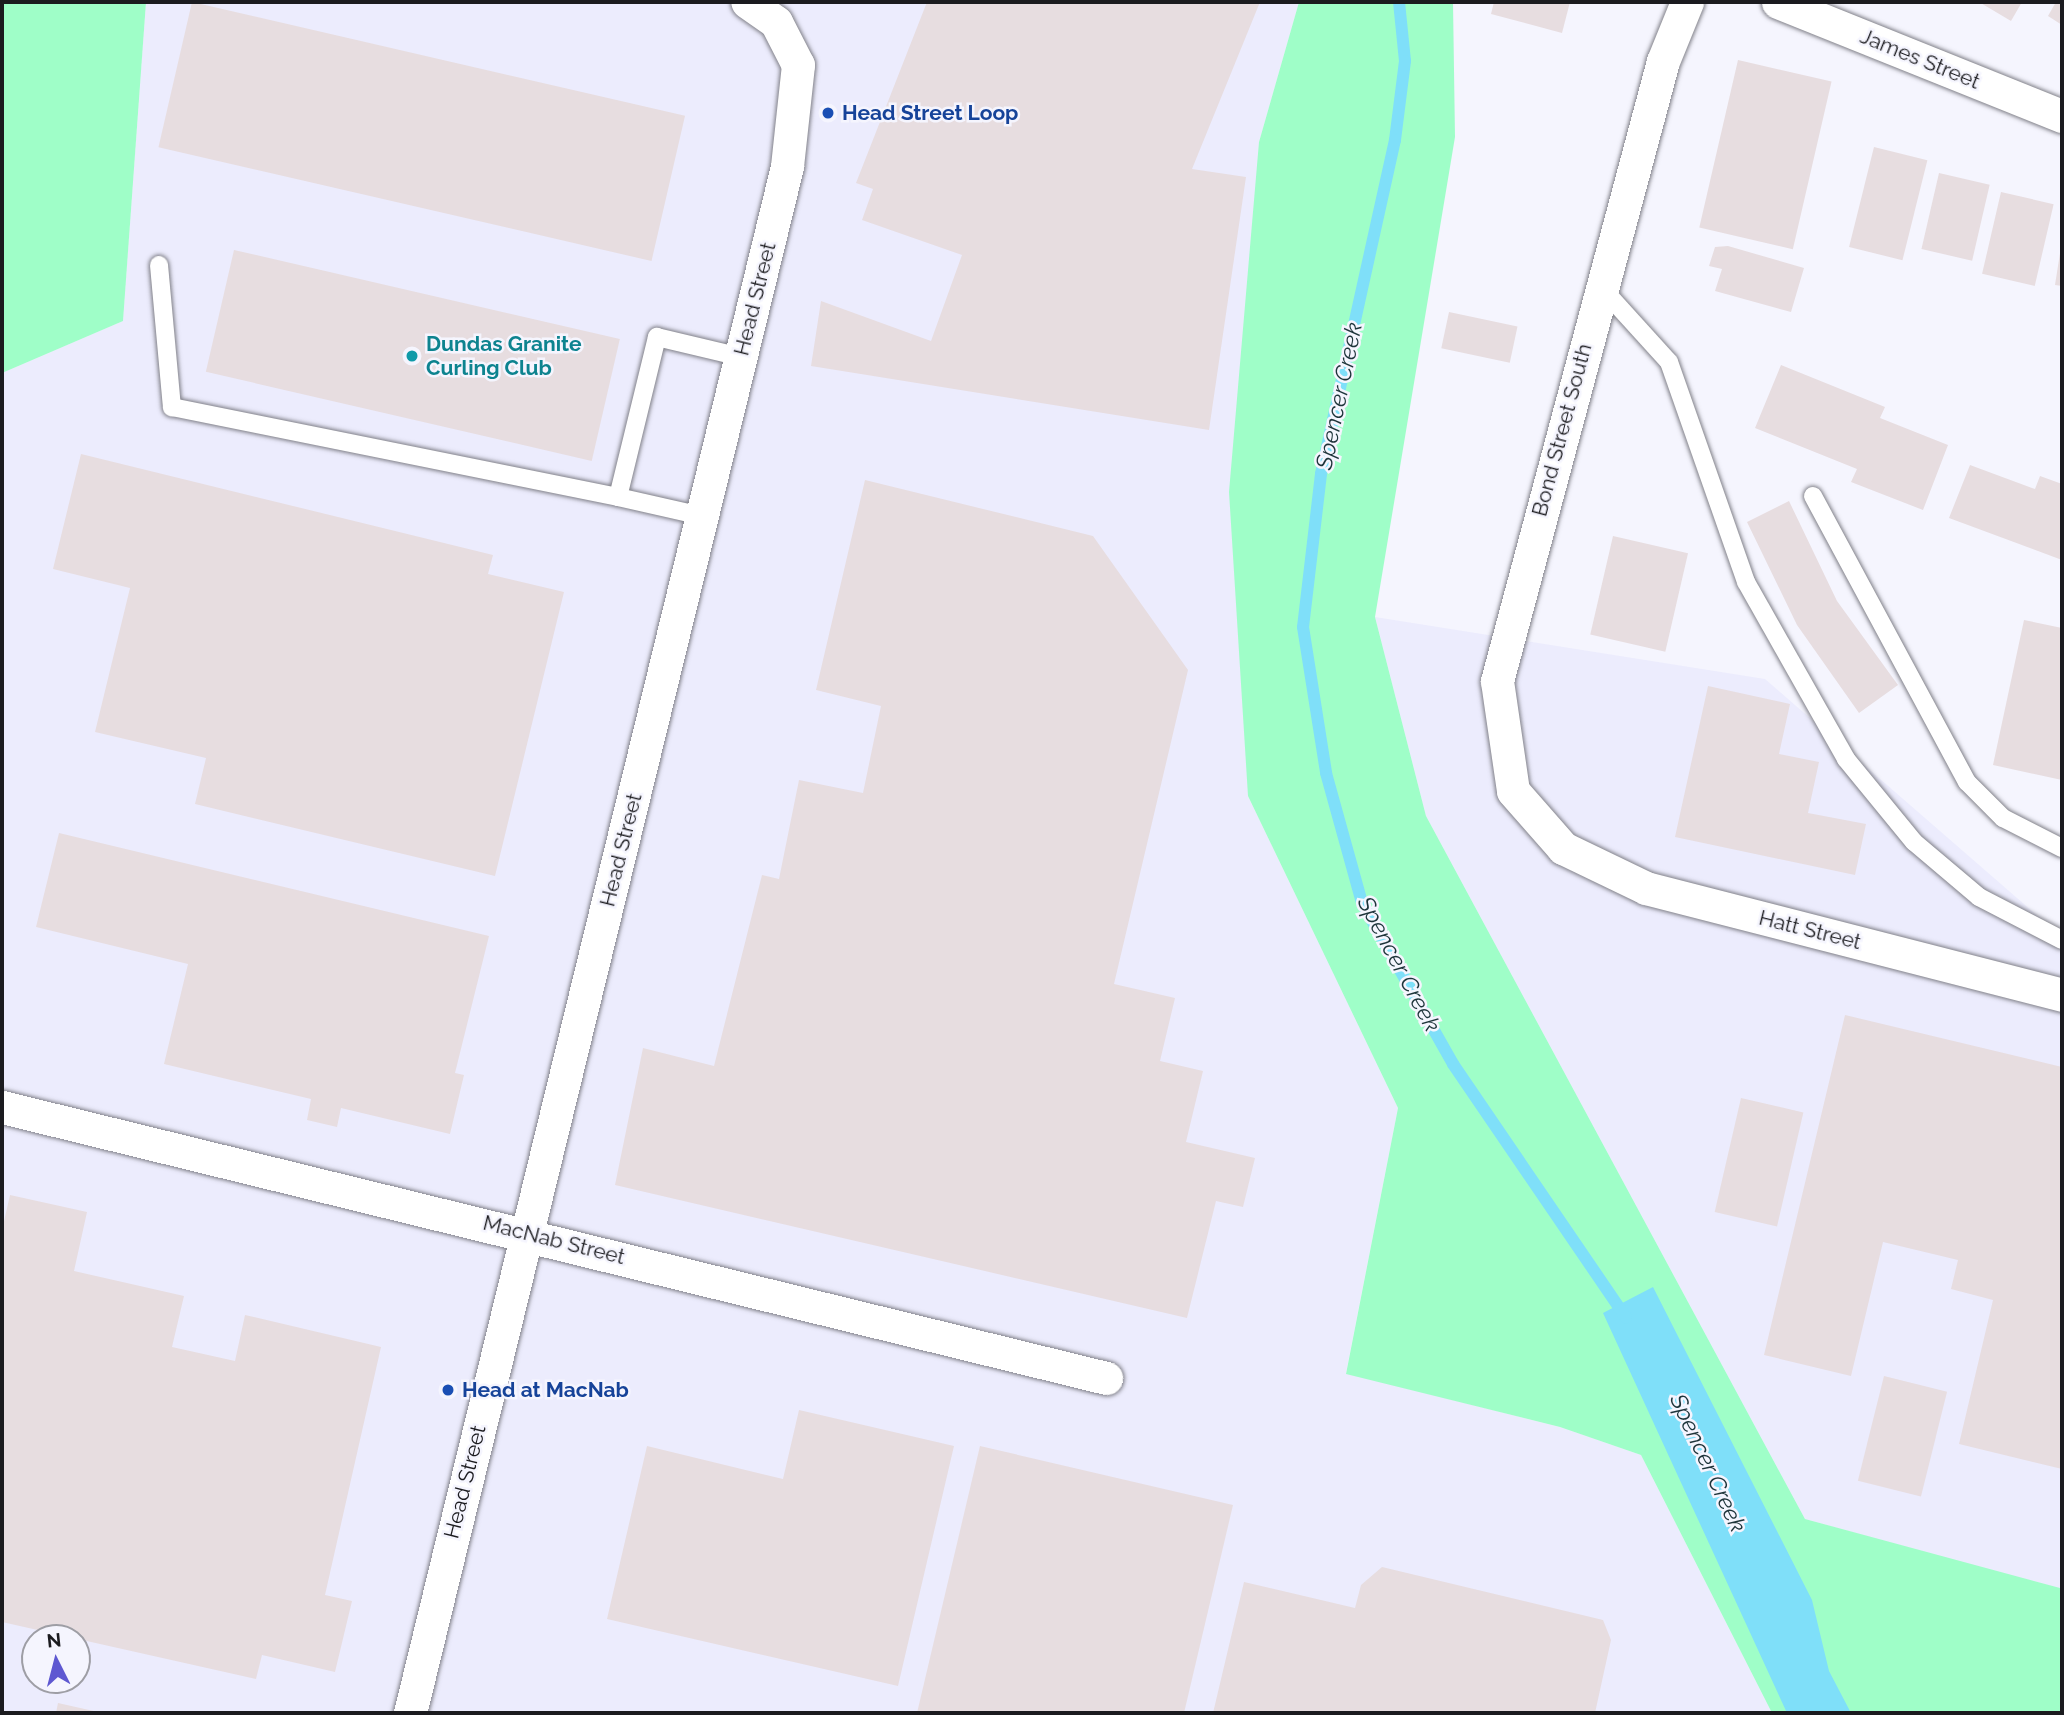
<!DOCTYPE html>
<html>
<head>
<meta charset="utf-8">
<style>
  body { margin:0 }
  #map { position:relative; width:2064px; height:1715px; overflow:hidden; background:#f5f5fe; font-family:Raleway,sans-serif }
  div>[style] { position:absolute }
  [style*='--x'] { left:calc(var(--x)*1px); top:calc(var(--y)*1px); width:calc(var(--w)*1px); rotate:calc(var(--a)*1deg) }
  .built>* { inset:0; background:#ececfd }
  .green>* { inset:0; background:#9ffec8 }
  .water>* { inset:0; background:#7fdff9 }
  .stream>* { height:12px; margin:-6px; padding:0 6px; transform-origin:6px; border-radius:6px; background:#7fdff9 }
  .building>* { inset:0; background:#e7dde0; transform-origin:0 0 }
  .roads { filter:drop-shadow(0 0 2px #818189) drop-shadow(0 0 2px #818189) }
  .service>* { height:18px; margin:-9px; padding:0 9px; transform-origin:9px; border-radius:9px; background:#fff }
  .minor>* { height:33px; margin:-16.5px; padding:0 16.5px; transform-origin:16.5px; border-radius:16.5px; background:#fff }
  .dots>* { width:19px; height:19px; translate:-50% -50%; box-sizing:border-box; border:4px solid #f5f5fe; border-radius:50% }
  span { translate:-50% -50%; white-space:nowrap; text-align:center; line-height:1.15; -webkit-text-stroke:5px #f5f5fe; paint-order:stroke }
  .street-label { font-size:21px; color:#1b1b1f }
  .transit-label { font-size:21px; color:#164399; font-weight:700 }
  .left { translate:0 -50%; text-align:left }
  .culture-label { font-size:21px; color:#0d838f; font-weight:700 }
  .water-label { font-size:23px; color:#1d343a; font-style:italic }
  .frame { position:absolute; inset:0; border:4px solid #1b1b1f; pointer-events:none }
  .north { position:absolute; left:21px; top:1624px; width:70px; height:70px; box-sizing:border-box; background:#f5f5fe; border:2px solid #9e9ea5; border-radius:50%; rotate:354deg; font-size:19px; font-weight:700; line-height:28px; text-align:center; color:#1b1b1f }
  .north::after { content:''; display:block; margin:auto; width:24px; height:32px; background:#5e58d1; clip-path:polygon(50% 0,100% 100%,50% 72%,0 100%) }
</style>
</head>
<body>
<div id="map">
  <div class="built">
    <div style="clip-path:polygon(evenodd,146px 2px,1299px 2px,1259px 142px,1248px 796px,1398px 1108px,1346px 1373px,1560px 1427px,1641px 1455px,1772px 1713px,2px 1713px,2px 373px,123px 321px,146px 2px,35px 1638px,77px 1638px,77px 1680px,35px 1680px,35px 1638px)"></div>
    <div style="clip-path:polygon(1375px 617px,1765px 679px,2062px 937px,2062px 1591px,1805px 1519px,1426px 816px)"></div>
  </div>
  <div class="green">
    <div style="clip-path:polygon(2px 2px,146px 2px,123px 321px,2px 373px)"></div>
    <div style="clip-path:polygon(1299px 2px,1453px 2px,1455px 137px,1375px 617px,1426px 816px,1805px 1519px,2060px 1588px,2062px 1713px,1772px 1713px,1641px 1455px,1560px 1427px,1346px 1374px,1398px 1108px,1248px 796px,1229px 492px,1259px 142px)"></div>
  </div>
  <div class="water">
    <div style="clip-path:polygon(1653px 1287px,1812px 1600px,1829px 1671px,1851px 1713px,1787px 1713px,1603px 1313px)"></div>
  </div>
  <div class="stream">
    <div style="--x:1399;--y:2;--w:59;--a:84.2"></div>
    <div style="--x:1405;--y:61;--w:80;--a:97.2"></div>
    <div style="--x:1395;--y:140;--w:342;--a:102.5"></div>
    <div style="--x:1321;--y:474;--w:154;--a:96.7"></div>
    <div style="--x:1303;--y:627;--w:148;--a:81"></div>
    <div style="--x:1326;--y:773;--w:135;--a:74.5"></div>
    <div style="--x:1362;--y:903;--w:185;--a:60.5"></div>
    <div style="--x:1453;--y:1064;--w:307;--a:55.7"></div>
  </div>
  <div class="building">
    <div style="left:192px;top:2px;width:506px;height:149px;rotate:13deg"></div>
    <div style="clip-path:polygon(927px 2px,1260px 2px,1192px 169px,1246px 177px,1209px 430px,811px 366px,821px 301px,931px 341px,962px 255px,862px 220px,873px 189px,856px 183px)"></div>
    <div style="clip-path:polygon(1494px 2px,1570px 2px,1562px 33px,1491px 14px)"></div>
    <div style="clip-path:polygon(1979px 2px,2022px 2px,2011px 21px)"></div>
    <div style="clip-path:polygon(2056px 2px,2062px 2px,2062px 25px,2048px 16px)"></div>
    <div style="left:1738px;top:60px;width:96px;height:172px;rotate:13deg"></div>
    <div style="left:1874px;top:147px;width:55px;height:103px;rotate:14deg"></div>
    <div style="left:1939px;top:173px;width:52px;height:78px;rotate:13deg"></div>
    <div style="left:2001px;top:192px;width:54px;height:84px;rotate:13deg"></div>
    <div style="clip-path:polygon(1728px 246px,1804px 268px,1791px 312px,1715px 291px,1722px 269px,1709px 266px,1715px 247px)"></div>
    <div style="clip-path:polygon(2061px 247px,2062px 247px,2062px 286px,2055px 285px)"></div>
    <div style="left:234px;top:250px;width:396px;height:125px;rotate:13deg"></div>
    <div style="left:1449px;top:312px;width:70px;height:37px;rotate:12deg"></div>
    <div style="clip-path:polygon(1781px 365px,1885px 407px,1880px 418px,1948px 445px,1923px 510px,1851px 482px,1857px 469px,1755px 428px)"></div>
    <div style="clip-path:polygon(81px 454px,493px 555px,488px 574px,564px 592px,495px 876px,195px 804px,206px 758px,95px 732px,130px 588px,53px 569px)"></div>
    <div style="clip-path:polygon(1970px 465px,2035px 489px,2040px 476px,2062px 484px,2062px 560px,1949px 518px)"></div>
    <div style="clip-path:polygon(865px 480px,1093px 536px,1188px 670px,1114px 984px,1175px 998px,1160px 1061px,1203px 1071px,1186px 1142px,1255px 1158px,1243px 1207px,1216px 1201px,1187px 1318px,615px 1185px,643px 1048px,714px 1066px,762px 875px,779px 879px,799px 780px,863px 793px,881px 706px,816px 690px)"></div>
    <div style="clip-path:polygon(1789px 501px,1837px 601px,1898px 685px,1859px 713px,1797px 625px,1747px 522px)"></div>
    <div style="left:1613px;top:536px;width:77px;height:101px;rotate:13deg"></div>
    <div style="clip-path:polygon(2024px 620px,2062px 628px,2062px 780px,1993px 765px)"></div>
    <div style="clip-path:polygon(1708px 686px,1790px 704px,1779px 754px,1819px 762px,1808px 813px,1866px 824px,1855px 875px,1675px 837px)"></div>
    <div style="clip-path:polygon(59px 833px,489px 936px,455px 1073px,464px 1075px,450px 1134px,341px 1108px,337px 1127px,307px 1120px,311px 1099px,164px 1064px,188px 964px,36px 927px)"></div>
    <div style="clip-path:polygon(1845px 1015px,2062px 1067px,2062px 1469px,1959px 1444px,1993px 1300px,1951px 1289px,1958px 1260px,1883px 1242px,1851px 1376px,1764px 1355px)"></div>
    <div style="left:1741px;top:1098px;width:64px;height:117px;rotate:13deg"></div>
    <div style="clip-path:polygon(10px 1195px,87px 1212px,74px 1271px,184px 1296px,172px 1347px,235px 1361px,245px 1315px,381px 1347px,325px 1595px,352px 1601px,335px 1672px,262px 1655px,256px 1679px,2px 1622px,2px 1230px)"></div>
    <div style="left:1884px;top:1376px;width:65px;height:108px;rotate:14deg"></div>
    <div style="clip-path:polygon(799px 1410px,954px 1446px,898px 1686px,607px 1619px,647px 1446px,783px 1479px)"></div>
    <div style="clip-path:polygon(980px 1446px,1233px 1505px,1184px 1713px,917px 1713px)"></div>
    <div style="clip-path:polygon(1382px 1567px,1603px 1620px,1611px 1640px,1595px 1713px,1213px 1713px,1244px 1582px,1355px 1608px,1361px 1585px)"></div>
    <div style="clip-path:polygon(58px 1703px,98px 1712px,97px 1713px,56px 1713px)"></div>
  </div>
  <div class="roads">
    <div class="service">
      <div style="--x:159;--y:265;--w:143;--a:84.8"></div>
      <div style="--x:172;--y:407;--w:455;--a:11.4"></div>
      <div style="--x:618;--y:497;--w:165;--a:-76.3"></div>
      <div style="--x:657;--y:337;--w:86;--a:13.4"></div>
      <div style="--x:1601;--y:287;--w:101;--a:47.8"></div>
      <div style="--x:1669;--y:362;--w:233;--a:70.7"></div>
      <div style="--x:1746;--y:582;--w:203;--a:60.5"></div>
      <div style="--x:1846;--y:759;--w:107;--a:50.7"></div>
      <div style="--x:1914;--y:842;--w:85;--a:40.2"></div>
      <div style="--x:1979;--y:897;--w:93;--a:27.4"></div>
      <div style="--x:1813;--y:496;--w:325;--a:61.7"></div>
      <div style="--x:1967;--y:782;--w:51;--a:45"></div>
      <div style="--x:2003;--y:818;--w:66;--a:27"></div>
      <div style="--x:618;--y:497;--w:86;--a:12.7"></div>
    </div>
    <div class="minor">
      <div style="--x:1687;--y:2;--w:64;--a:112.1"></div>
      <div style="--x:1663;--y:61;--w:642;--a:104.99"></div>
      <div style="--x:1497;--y:681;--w:111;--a:81.7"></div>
      <div style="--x:1513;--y:791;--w:76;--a:48.7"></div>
      <div style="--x:1563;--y:848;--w:92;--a:25.7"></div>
      <div style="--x:1646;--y:888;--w:430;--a:14.4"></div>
      <div style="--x:1778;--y:2;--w:306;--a:21.9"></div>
      <div style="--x:2;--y:1107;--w:1137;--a:13.79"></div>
      <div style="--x:410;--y:1713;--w:1592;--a:-76.3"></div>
      <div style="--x:787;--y:166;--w:102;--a:-83.8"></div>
      <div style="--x:798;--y:65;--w:48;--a:-117.1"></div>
      <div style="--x:776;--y:22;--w:35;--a:-145"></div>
    </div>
  </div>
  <div class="dots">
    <div style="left:828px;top:113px;background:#1a4fb4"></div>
    <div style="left:412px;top:356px;background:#0f9aa8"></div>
    <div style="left:448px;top:1390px;background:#1a4fb4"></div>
  </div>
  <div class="street-label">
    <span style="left:1920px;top:59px;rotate:22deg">James Street</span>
    <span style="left:755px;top:299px;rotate:-76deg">Head Street</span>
    <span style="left:1562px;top:430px;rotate:-75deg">Bond Street South</span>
    <span style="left:621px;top:850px;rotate:-76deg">Head Street</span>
    <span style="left:1810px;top:930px;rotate:14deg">Hatt Street</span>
    <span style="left:554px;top:1240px;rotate:14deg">MacNab Street</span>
    <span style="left:465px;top:1482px;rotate:-76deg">Head Street</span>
  </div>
  <div class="transit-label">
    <span class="left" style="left:842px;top:113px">Head Street Loop</span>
    <span class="left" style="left:462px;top:1390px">Head at MacNab</span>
  </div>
  <div class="culture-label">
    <span class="left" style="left:426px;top:356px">Dundas Granite<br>Curling Club</span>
  </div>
  <div class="water-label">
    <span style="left:1339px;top:396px;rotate:-78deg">Spencer Creek</span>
    <span style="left:1399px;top:964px;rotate:62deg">Spencer Creek</span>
    <span style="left:1708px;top:1463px;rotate:65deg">Spencer Creek</span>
  </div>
  <div class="frame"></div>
  <div class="north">N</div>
</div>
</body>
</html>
